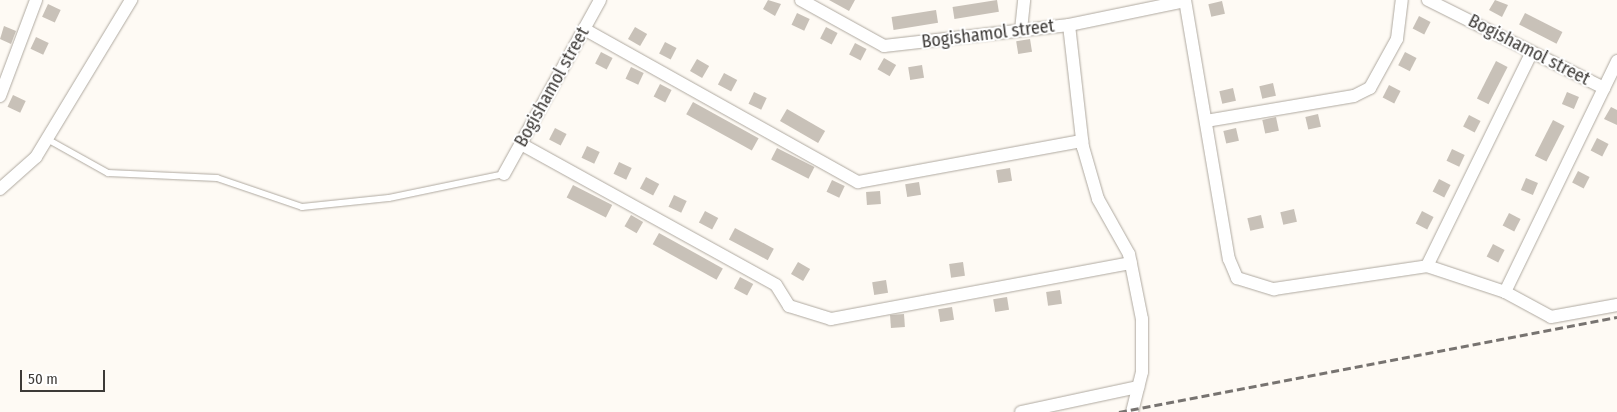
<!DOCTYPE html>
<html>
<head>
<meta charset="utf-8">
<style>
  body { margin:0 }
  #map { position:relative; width:1617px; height:412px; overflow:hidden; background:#fefaf4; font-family:"Fira Sans Condensed",sans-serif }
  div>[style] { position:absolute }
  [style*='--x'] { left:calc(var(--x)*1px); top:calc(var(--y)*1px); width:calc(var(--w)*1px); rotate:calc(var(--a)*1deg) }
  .building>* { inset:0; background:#c8c1b8; transform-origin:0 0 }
  .roads { filter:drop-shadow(0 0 1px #afa9a0) drop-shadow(0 0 1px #afa9a0) }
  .service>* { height:6px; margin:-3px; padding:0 3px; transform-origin:3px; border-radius:3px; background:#fff }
  .minor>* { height:12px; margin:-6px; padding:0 6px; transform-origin:6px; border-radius:6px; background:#fff }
  .rail>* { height:3px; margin-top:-1.5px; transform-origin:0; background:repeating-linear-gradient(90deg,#777370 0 8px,transparent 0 12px) }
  span { translate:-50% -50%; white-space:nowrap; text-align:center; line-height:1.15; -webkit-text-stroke:4px #fff; paint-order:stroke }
  .street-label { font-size:18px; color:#3d3a37 }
  .scale { position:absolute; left:20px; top:370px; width:85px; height:22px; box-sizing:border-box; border:2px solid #3d3a37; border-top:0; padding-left:6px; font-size:15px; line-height:18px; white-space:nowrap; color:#3d3a37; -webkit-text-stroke:4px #fff; paint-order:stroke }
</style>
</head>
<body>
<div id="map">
  <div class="building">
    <div style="clip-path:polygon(768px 0,781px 4px,775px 16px,763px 9px)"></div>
    <div style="clip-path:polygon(829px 0,855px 0,849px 11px)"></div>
    <div style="left:997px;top:0;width:12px;height:45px;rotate:81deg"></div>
    <div style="clip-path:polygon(1495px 0,1508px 5px,1502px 17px,1489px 10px)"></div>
    <div style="left:1222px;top:1px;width:13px;height:14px;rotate:77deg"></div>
    <div style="left:48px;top:4px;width:14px;height:14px;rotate:25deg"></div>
    <div style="left:936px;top:10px;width:13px;height:45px;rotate:81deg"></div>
    <div style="left:797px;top:13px;width:14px;height:13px;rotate:25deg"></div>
    <div style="left:1525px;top:13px;width:42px;height:13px;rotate:27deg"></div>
    <div style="left:1419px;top:16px;width:13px;height:14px;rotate:27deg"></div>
    <div style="clip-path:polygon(4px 26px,16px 31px,11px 44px,0 39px)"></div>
    <div style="left:635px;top:27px;width:14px;height:14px;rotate:30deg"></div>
    <div style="left:826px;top:27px;width:13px;height:13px;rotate:27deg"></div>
    <div style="left:36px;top:37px;width:14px;height:13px;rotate:25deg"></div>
    <div style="left:1030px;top:39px;width:13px;height:14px;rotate:81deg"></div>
    <div style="left:665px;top:42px;width:13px;height:13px;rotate:27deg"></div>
    <div style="left:855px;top:43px;width:13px;height:13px;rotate:27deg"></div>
    <div style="left:601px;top:52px;width:13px;height:13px;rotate:27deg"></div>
    <div style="left:1405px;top:52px;width:13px;height:15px;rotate:27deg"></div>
    <div style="left:884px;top:58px;width:14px;height:13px;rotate:30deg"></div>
    <div style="left:697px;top:59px;width:14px;height:14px;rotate:30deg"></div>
    <div style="left:1496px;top:61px;width:13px;height:42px;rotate:27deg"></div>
    <div style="left:922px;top:65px;width:13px;height:14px;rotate:81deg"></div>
    <div style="left:631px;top:67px;width:14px;height:13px;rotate:25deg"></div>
    <div style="left:724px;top:73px;width:15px;height:13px;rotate:28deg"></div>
    <div style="left:1273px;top:83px;width:13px;height:14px;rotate:77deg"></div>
    <div style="left:660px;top:84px;width:13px;height:14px;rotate:27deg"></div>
    <div style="left:1389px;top:85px;width:13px;height:14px;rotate:27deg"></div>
    <div style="left:1233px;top:88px;width:13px;height:14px;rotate:77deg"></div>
    <div style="left:754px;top:92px;width:14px;height:13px;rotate:25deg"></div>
    <div style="left:1567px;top:92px;width:13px;height:13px;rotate:23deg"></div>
    <div style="left:13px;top:95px;width:14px;height:13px;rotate:25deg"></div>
    <div style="left:693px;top:102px;width:75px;height:14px;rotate:29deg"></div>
    <div style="clip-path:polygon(1611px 107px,1617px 110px,1617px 125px,1604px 119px)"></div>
    <div style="left:787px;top:109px;width:44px;height:14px;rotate:30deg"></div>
    <div style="left:1318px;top:114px;width:13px;height:13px;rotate:77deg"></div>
    <div style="left:1469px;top:115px;width:13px;height:13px;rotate:27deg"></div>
    <div style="left:1276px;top:117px;width:14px;height:14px;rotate:78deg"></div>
    <div style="left:1553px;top:120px;width:13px;height:40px;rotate:27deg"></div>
    <div style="left:555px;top:128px;width:13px;height:13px;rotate:27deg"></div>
    <div style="left:1236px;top:128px;width:13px;height:13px;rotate:77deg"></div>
    <div style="left:1597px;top:138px;width:13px;height:14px;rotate:27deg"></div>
    <div style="left:587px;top:146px;width:14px;height:13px;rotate:25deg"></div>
    <div style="left:777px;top:148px;width:42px;height:13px;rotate:27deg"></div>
    <div style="left:1452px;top:149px;width:14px;height:13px;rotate:25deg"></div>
    <div style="left:619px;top:162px;width:14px;height:13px;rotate:25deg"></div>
    <div style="left:1010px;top:168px;width:13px;height:14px;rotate:81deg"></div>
    <div style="left:1578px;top:171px;width:13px;height:13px;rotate:27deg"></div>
    <div style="left:646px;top:177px;width:15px;height:13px;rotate:28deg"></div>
    <div style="left:1526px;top:178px;width:13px;height:13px;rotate:23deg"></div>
    <div style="left:1439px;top:179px;width:13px;height:14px;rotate:27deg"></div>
    <div style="left:832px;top:180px;width:14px;height:13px;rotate:25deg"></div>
    <div style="left:919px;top:182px;width:13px;height:14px;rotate:81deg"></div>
    <div style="left:573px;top:185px;width:44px;height:14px;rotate:27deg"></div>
    <div style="left:880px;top:191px;width:13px;height:14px;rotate:86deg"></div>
    <div style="left:674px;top:195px;width:14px;height:13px;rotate:25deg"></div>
    <div style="left:1294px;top:209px;width:13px;height:14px;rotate:77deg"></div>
    <div style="left:705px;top:211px;width:15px;height:13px;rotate:28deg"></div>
    <div style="left:1422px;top:211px;width:13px;height:14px;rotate:27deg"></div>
    <div style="left:1509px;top:213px;width:13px;height:14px;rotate:27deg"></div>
    <div style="left:631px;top:215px;width:14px;height:13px;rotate:30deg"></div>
    <div style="left:1261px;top:215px;width:13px;height:14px;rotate:77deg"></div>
    <div style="left:735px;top:228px;width:44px;height:13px;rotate:28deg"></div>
    <div style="left:659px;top:233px;width:73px;height:13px;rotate:29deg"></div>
    <div style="left:1493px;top:244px;width:13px;height:14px;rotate:27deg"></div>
    <div style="left:798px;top:262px;width:14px;height:14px;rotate:30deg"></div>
    <div style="left:963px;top:262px;width:14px;height:14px;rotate:82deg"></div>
    <div style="left:740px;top:277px;width:15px;height:13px;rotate:28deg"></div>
    <div style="left:886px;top:280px;width:13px;height:14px;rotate:81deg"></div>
    <div style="left:1060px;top:290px;width:14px;height:14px;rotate:82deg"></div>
    <div style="left:1007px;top:297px;width:13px;height:14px;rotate:81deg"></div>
    <div style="left:952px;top:307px;width:13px;height:14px;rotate:81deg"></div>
    <div style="left:904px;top:314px;width:13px;height:14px;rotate:86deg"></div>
  </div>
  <div class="roads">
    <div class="service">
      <div style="--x:47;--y:139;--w:70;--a:29.1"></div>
      <div style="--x:108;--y:173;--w:109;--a:2.6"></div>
      <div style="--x:217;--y:178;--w:90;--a:18.8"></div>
      <div style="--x:302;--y:207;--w:87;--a:-5.9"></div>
      <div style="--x:389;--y:198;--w:117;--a:-11.8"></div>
    </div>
    <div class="minor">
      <div style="--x:801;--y:0;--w:95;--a:29"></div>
      <div style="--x:884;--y:46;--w:186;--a:-6.5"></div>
      <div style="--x:1069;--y:25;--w:118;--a:-11.7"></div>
      <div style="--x:1185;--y:0;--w:263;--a:80.4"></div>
      <div style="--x:1229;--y:259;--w:21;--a:67"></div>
      <div style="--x:1237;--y:278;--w:39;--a:17"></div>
      <div style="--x:1274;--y:289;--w:155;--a:-8.5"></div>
      <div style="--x:1427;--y:266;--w:82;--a:18.4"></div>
      <div style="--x:1505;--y:292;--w:52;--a:28.5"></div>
      <div style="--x:1551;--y:317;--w:67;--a:-10.3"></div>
      <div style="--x:1428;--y:0;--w:197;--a:26.6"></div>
      <div style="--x:1069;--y:25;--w:123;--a:83.5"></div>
      <div style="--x:1083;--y:147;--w:54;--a:73.9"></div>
      <div style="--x:1098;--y:199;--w:63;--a:60.6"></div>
      <div style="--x:1129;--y:254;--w:66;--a:78.7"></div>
      <div style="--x:1142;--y:319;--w:53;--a:90"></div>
      <div style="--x:1142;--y:372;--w:41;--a:104"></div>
      <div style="--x:584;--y:29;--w:314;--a:29.2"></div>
      <div style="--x:858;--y:182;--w:228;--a:-10.4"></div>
      <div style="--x:1021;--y:30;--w:30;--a:-84"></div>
      <div style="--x:0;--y:96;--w:103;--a:-69.4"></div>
      <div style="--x:1206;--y:121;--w:150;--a:-9.6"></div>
      <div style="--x:1354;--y:96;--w:18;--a:-27"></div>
      <div style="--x:1370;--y:88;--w:56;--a:-61.1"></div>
      <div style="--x:1397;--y:39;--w:39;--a:-83"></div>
      <div style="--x:521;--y:144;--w:291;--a:28.9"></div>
      <div style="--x:776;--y:285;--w:25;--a:58"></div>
      <div style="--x:789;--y:306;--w:44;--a:17.2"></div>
      <div style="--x:831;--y:319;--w:305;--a:-10.6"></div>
      <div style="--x:504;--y:174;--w:199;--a:-61.1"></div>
      <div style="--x:0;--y:189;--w:48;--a:-41.6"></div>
      <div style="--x:36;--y:157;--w:184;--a:-58.8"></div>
      <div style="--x:1427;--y:266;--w:238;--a:-63.9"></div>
      <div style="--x:1505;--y:292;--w:257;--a:-64.1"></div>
      <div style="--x:1021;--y:412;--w:120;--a:-12.1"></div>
    </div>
  </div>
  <div class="rail">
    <div style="--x:1119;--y:412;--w:507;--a:-10.8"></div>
  </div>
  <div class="street-label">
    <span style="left:988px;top:34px;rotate:-7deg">Bogishamol street</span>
    <span style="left:1529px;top:50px;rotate:27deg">Bogishamol street</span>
    <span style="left:552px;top:87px;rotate:-61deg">Bogishamol street</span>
  </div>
  <div class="scale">50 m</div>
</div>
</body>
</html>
